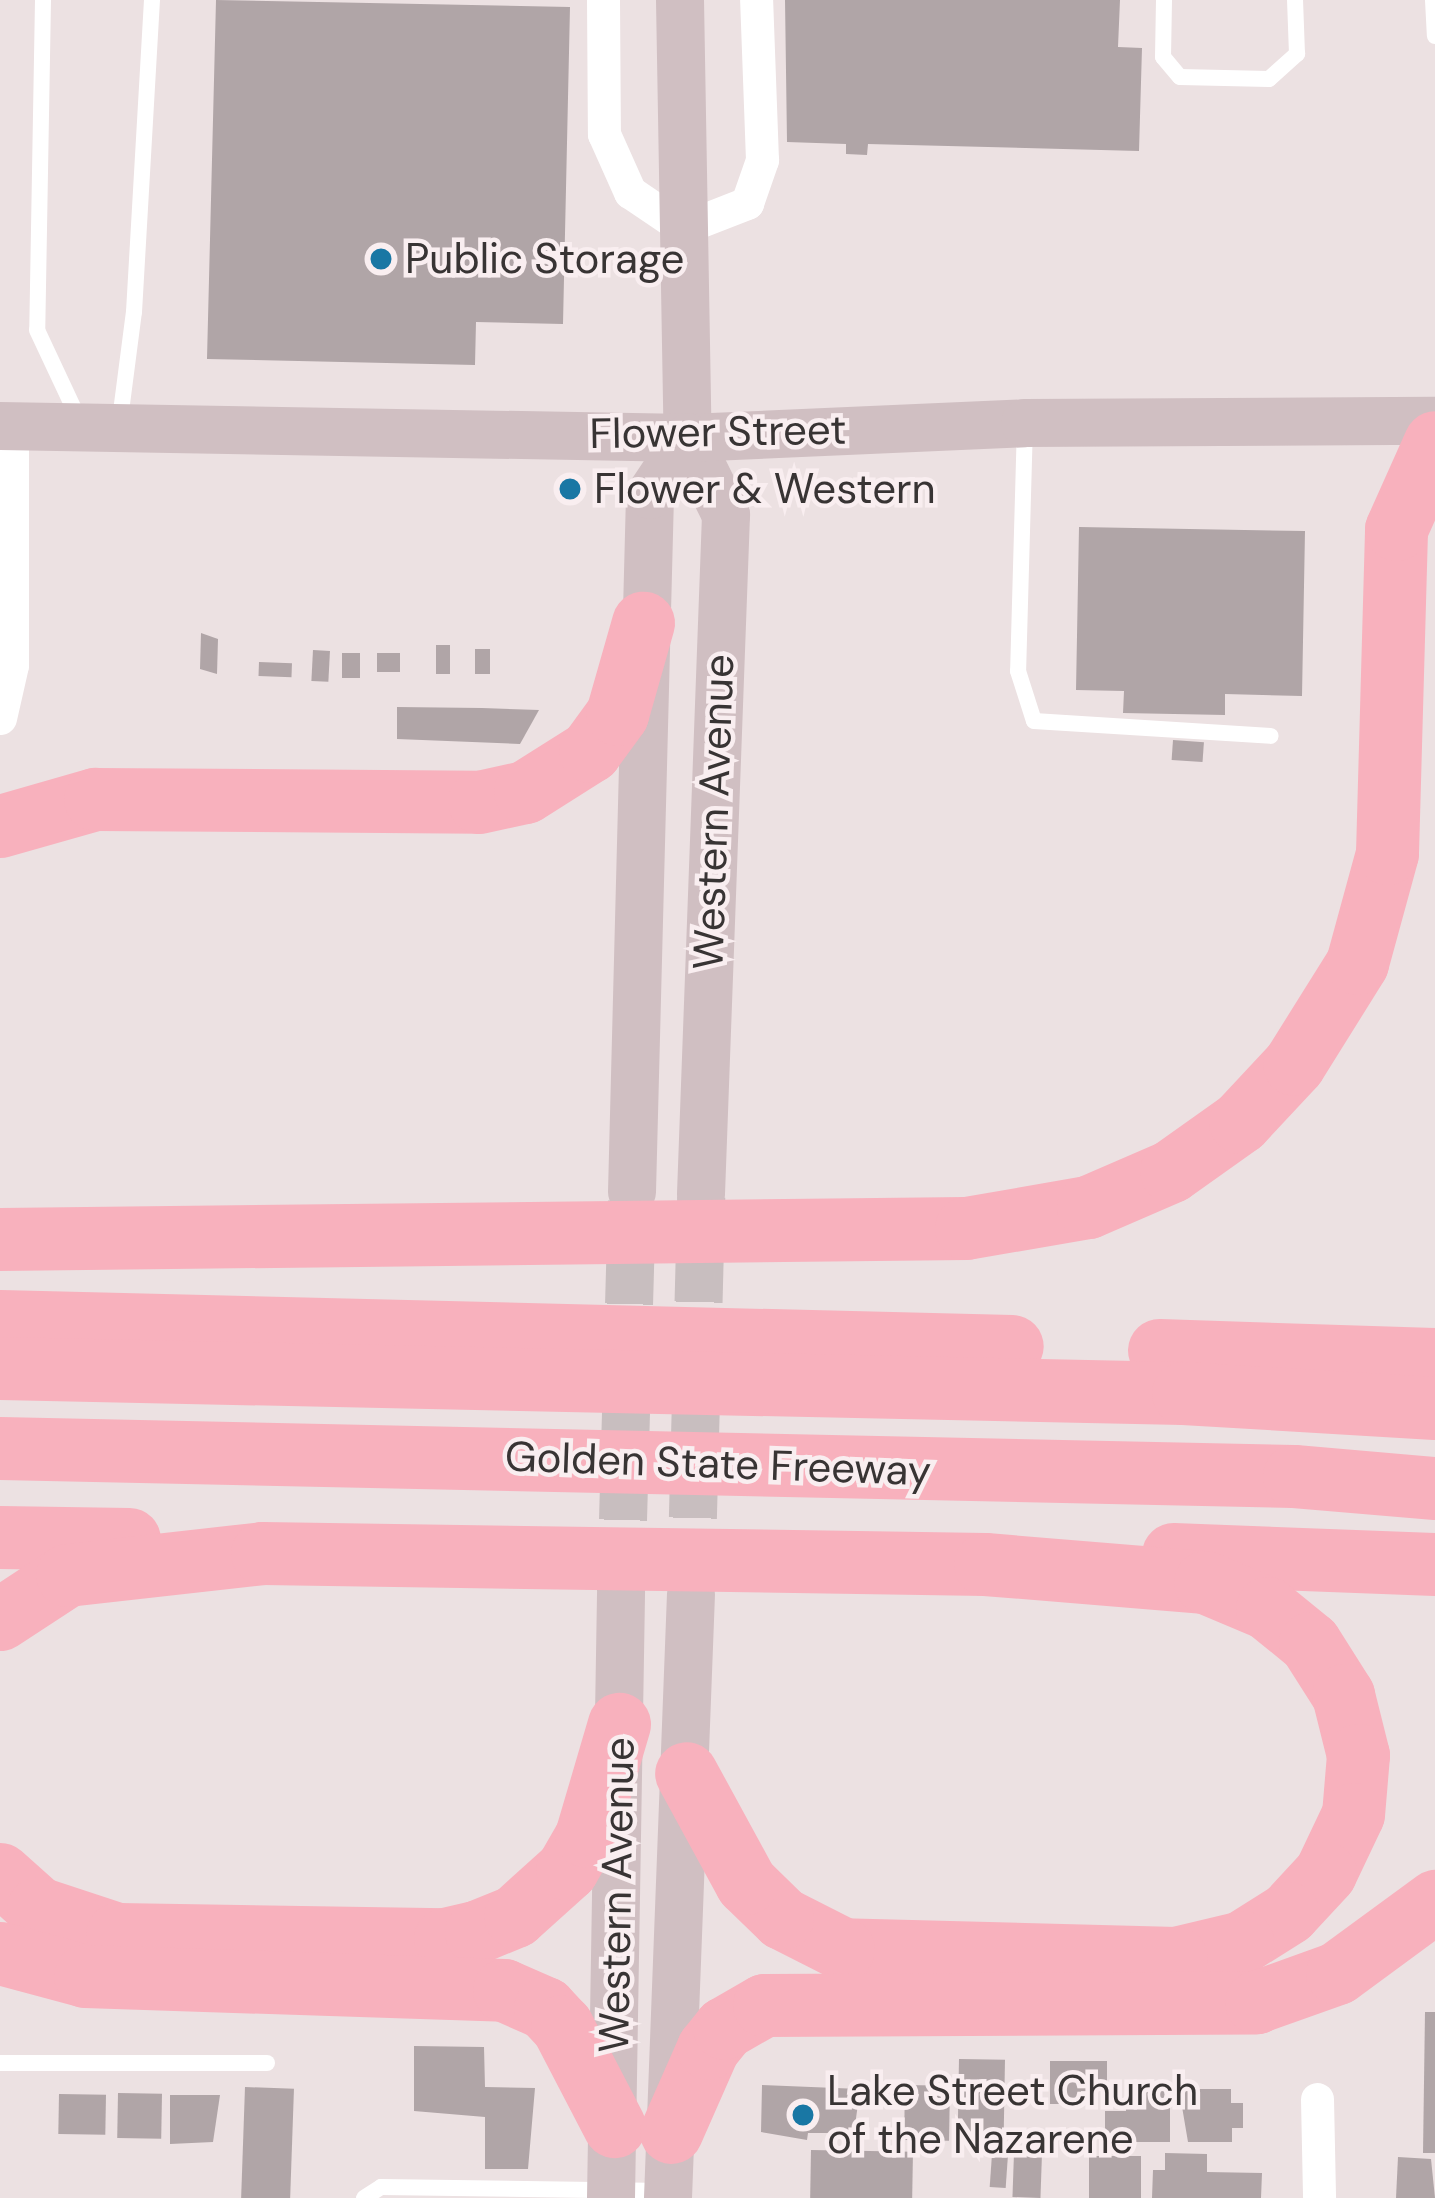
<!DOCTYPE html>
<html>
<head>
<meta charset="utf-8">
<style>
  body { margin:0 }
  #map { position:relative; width:1435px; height:2198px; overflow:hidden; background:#ece1e2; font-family:"DM Sans",sans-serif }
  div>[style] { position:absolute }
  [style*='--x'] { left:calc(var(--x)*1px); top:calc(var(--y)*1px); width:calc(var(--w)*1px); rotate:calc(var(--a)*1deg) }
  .building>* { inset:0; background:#b0a5a7; transform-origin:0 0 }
  .secondary-tunnel>* { height:48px; margin-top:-24px; transform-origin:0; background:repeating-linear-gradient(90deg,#c8bebf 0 48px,transparent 0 72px) }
  .lane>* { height:16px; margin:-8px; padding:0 8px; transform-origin:8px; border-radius:8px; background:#fff }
  .street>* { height:33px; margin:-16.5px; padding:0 16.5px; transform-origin:16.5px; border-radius:16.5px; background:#fff }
  .secondary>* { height:48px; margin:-24px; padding:0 24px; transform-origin:24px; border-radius:24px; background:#d0bfc2 }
  .highway>* { height:63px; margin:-31.5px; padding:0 31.5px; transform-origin:31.5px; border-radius:31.5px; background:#f8b1bd }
  .dots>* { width:33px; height:33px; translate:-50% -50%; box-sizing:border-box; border:6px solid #f9eef0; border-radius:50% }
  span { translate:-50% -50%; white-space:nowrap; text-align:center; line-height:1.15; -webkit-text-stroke:9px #f9eef0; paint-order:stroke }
  .poi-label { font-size:42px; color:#383434 }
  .left { translate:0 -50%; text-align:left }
  .street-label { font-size:42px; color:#383434 }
</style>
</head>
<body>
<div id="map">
  <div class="building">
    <div style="clip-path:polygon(216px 0,570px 7px,563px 324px,476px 322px,475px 365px,207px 359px)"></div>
    <div style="clip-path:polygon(785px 0,1120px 0,1118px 47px,1142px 48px,1139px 151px,868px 144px,867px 155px,846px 154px,846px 144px,787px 142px)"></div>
    <div style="clip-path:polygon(1079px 527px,1305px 531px,1302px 696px,1225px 694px,1225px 715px,1123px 713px,1124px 691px,1076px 690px)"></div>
    <div style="clip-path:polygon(201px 633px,218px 639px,217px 674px,200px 669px)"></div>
    <div style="left:436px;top:645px;width:14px;height:29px"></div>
    <div style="left:475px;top:649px;width:15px;height:25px"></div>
    <div style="left:313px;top:650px;width:17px;height:31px;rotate:3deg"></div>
    <div style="left:342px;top:653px;width:18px;height:25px"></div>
    <div style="left:377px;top:653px;width:23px;height:19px"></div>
    <div style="left:259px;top:662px;width:33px;height:14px;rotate:2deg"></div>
    <div style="clip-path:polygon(397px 707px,482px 708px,539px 710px,520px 744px,397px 739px)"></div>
    <div style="left:1173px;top:740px;width:31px;height:20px;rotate:4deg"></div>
    <div style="clip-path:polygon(1425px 2012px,1435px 2012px,1435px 2153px,1423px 2153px)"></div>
    <div style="clip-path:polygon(414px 2046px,484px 2047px,485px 2087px,535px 2088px,528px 2169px,485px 2169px,485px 2117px,414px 2111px)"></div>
    <div style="left:959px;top:2059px;width:46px;height:84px;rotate:1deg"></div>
    <div style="clip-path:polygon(1050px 2061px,1107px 2061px,1107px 2091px,1081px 2091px,1081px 2104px,1050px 2104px)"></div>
    <div style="clip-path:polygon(762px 2085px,860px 2089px,854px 2133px,808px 2133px,807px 2140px,761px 2132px)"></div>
    <div style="left:905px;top:2085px;width:45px;height:55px;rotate:1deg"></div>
    <div style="left:245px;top:2087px;width:49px;height:111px;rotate:2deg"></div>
    <div style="clip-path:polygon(1179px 2089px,1231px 2089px,1231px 2103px,1243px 2103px,1243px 2128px,1232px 2128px,1232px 2142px,1188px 2142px)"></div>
    <div style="clip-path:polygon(1126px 2091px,1170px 2091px,1170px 2142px,1105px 2142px,1105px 2111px,1126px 2111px)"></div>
    <div style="left:118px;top:2093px;width:44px;height:45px;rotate:1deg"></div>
    <div style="left:59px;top:2094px;width:47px;height:40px;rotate:1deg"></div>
    <div style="clip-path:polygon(170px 2095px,220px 2095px,213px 2142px,170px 2144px)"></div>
    <div style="left:811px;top:2150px;width:102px;height:48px;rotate:1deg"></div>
    <div style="left:1014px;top:2153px;width:28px;height:44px;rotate:2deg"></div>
    <div style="clip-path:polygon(1165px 2153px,1207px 2154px,1207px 2172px,1262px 2173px,1261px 2198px,1152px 2198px,1153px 2170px,1165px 2170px)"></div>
    <div style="left:992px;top:2154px;width:16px;height:33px;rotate:4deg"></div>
    <div style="left:1089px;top:2156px;width:52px;height:42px"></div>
    <div style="clip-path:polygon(1398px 2157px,1431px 2159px,1435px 2198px,1396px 2198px)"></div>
  </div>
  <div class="secondary-tunnel">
    <div style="--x:691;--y:1590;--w:393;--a:-88.5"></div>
    <div style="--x:621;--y:1592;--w:391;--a:-88.4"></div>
  </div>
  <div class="lane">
    <div style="--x:43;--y:0;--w:330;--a:91"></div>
    <div style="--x:37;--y:330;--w:102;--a:64.9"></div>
    <div style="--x:1164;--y:0;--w:57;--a:91"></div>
    <div style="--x:1163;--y:57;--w:26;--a:50"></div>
    <div style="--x:1180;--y:77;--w:89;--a:1.3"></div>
    <div style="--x:1269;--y:79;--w:38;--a:-42"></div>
    <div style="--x:1297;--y:54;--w:54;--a:-92.1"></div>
    <div style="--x:1433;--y:0;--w:36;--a:87"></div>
    <div style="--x:1025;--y:424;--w:247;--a:91.6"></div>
    <div style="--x:1018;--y:671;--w:52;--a:72.3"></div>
    <div style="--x:1034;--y:721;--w:237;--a:3.6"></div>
    <div style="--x:119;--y:427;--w:116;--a:-82.6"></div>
    <div style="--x:134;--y:312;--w:313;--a:-86.7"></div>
    <div style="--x:0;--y:2063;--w:267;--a:0"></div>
    <div style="--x:364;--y:2198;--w:20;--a:-33"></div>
    <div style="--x:381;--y:2187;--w:284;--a:0.8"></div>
  </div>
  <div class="street">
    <div style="--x:603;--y:0;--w:134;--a:89.6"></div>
    <div style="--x:604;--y:134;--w:64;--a:65.9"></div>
    <div style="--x:630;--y:192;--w:64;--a:34.2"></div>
    <div style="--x:683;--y:228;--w:69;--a:-21.3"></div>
    <div style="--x:747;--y:203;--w:46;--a:-70.8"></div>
    <div style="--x:762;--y:160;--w:160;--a:-92.1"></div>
    <div style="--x:0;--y:718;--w:54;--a:-77.2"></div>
    <div style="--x:12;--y:665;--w:239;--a:-90"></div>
    <div style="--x:1317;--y:2099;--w:99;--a:88.8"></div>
  </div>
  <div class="secondary">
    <div style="--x:680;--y:0;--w:438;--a:89"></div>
    <div style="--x:688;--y:438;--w:86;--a:63.7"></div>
    <div style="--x:726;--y:515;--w:680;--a:92.11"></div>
    <div style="--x:0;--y:426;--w:688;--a:1"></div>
    <div style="--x:688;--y:438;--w:337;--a:-2.5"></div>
    <div style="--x:1025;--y:423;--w:410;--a:-0.3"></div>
    <div style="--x:632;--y:1192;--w:697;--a:-88.52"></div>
    <div style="--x:650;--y:495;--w:69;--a:-56.3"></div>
    <div style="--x:611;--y:2198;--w:606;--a:-89.05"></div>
    <div style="--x:668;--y:2198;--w:604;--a:-87.82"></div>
  </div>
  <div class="highway">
    <div style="--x:0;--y:826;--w:99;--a:-15.9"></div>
    <div style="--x:95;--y:799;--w:384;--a:0.4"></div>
    <div style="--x:479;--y:802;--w:47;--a:-12.3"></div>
    <div style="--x:525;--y:792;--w:77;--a:-32.2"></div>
    <div style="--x:590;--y:751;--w:46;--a:-53.9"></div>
    <div style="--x:617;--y:714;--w:95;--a:-74.1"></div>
    <div style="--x:0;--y:1239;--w:966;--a:-0.65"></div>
    <div style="--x:966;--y:1228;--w:124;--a:-9.8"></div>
    <div style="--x:1088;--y:1207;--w:90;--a:-23.4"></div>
    <div style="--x:1171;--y:1171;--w:85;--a:-35.4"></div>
    <div style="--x:1240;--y:1122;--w:79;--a:-47"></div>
    <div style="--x:1294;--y:1064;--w:119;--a:-58"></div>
    <div style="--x:1357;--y:963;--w:114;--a:-74.7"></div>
    <div style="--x:1387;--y:853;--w:324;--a:-88.4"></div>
    <div style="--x:1396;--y:529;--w:95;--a:-65.9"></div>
    <div style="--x:0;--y:1321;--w:1012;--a:1.42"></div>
    <div style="--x:1159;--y:1350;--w:276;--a:1.9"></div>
    <div style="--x:0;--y:1368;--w:1183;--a:1.21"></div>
    <div style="--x:1183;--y:1393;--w:252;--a:3.4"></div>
    <div style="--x:0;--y:1448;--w:1294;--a:1.24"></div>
    <div style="--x:1294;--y:1476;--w:142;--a:4.9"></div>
    <div style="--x:0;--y:1537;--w:129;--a:0.9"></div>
    <div style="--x:1173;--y:1554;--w:262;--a:2.2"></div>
    <div style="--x:0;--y:1619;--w:80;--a:-33.3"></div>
    <div style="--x:67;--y:1575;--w:196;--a:-6.4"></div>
    <div style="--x:262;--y:1553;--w:723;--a:0.87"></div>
    <div style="--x:985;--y:1564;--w:221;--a:4.7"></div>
    <div style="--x:1205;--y:1582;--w:67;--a:22.8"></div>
    <div style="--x:1267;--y:1608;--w:55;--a:39.1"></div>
    <div style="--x:1310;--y:1643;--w:62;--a:57.6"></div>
    <div style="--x:1343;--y:1695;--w:62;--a:76"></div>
    <div style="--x:1358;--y:1755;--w:59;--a:94.8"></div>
    <div style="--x:1353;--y:1814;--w:65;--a:115.4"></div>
    <div style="--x:1325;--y:1873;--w:54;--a:132.8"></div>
    <div style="--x:1288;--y:1913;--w:54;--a:147.8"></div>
    <div style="--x:1242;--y:1942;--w:68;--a:166.4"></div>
    <div style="--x:1176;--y:1958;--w:333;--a:-178.5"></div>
    <div style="--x:843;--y:1949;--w:68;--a:-153.1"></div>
    <div style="--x:782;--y:1918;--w:50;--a:-135.8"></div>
    <div style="--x:746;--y:1883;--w:125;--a:-118.6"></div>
    <div style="--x:0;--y:1874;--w:51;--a:41.8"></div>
    <div style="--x:38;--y:1908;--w:83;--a:18.2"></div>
    <div style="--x:117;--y:1934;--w:328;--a:0.9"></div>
    <div style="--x:445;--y:1939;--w:32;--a:-13"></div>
    <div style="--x:476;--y:1932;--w:42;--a:-22.3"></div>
    <div style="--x:515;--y:1916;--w:70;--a:-42.1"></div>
    <div style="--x:567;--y:1869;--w:38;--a:-60"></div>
    <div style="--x:586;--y:1836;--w:117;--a:-73.6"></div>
    <div style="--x:0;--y:1953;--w:88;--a:15.1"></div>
    <div style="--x:85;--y:1976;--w:419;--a:1.9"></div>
    <div style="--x:504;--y:1990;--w:45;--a:23.7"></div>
    <div style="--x:545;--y:2008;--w:25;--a:47"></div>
    <div style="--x:562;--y:2026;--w:113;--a:62.5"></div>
    <div style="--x:671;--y:2132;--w:92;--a:-66.2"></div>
    <div style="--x:708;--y:2048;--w:26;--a:-51"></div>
    <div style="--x:724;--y:2028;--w:46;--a:-29.9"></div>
    <div style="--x:764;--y:2005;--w:492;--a:-0.3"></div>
    <div style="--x:1256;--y:2002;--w:86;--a:-19.7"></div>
    <div style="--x:1337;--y:1973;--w:122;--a:-36.3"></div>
  </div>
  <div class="dots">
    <div style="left:381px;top:259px;background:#1977a4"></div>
    <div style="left:570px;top:489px;background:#1977a4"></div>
    <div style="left:803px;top:2115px;background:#1977a4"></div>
  </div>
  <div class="poi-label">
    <span class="left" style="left:405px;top:259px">Public Storage</span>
    <span class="left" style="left:594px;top:489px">Flower &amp; Western</span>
    <span class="left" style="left:827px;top:2115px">Lake Street Church<br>of the Nazarene</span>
  </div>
  <div class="street-label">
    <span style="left:718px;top:432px;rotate:-1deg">Flower Street</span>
    <span style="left:714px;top:812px;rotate:-88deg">Western Avenue</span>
    <span style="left:718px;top:1464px;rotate:2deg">Golden State Freeway</span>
    <span style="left:617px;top:1895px;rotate:-89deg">Western Avenue</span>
  </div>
</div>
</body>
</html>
